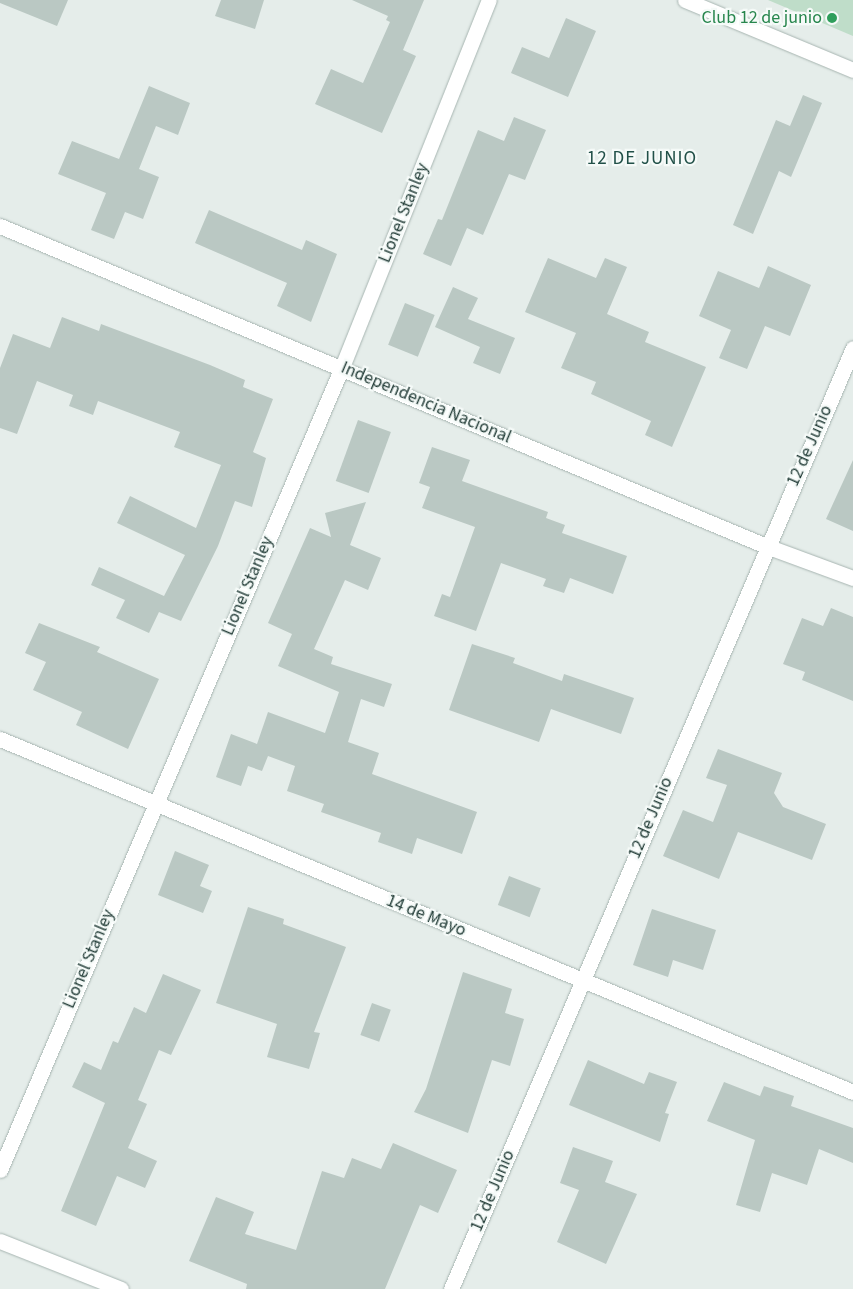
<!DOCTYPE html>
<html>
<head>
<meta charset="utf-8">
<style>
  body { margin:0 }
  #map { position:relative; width:853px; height:1289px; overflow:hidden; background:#e5edea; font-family:"Source Sans 3",sans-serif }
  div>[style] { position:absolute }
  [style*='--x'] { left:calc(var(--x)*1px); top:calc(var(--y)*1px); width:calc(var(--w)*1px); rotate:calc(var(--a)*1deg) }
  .green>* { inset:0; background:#bfddc9 }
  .building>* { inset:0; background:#bac8c3; transform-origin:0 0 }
  .roads { filter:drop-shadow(0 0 1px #a7b5b1) drop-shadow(0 0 1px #a7b5b1) }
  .minor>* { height:15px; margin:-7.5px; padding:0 7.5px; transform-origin:7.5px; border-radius:7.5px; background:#fff }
  .dots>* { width:14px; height:14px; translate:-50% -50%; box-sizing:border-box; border:2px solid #f5faf8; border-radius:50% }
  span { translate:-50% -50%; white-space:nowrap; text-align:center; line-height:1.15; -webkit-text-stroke:4.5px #f5faf8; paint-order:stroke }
  .leisure-label { font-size:18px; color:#27864d }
  .right { translate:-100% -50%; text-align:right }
  .street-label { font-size:18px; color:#243e39 }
  .neighbourhood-label { font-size:19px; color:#215048; letter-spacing:1px }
</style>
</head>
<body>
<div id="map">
  <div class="green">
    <div style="clip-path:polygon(768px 0,853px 0,853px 36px)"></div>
  </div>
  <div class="building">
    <div style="clip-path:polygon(0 0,68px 0,57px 26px,0 3px)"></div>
    <div style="clip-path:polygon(221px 0,264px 0,255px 29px,215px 16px)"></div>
    <div style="clip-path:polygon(352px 0,424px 0,403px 50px,416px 56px,382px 133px,315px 104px,331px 69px,363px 83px,390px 22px,386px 20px,388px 16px)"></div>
    <div style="clip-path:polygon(566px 18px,596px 31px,568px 97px,511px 73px,522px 47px,549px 58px)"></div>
    <div style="clip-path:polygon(149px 86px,190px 103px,178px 135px,156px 126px,139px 169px,159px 177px,143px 219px,125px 212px,114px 239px,91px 230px,106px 193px,58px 174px,72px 141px,119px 159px)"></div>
    <div style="clip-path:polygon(803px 95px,822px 103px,791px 177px,779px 171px,753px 234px,733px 225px,776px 120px,790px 126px)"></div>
    <div style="clip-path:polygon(514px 117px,546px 130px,525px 180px,509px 174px,483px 235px,467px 228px,451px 266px,423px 254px,438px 219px,442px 220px,478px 130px,504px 141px)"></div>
    <div style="clip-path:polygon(209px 210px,302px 250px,306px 240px,337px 254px,311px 322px,277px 306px,287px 283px,195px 243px)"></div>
    <div style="clip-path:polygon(548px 258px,596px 278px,605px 258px,627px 267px,607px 314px,649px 332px,645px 342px,706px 367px,672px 447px,645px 435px,651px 421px,591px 394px,596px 382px,561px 368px,576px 333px,525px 312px)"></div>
    <div style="clip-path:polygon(768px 266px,811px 285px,790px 336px,765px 326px,747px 369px,719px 358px,731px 330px,699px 316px,718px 271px,759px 288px)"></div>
    <div style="clip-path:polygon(453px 287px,478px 298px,468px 319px,515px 338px,500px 374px,473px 363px,480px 347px,435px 327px)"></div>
    <div style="left:405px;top:303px;width:32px;height:45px;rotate:22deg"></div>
    <div style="clip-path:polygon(62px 317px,99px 331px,101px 324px,210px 365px,245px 380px,243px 387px,273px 399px,253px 452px,266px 458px,252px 507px,235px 501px,218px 546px,181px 621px,159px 612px,149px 633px,116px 618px,125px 600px,91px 585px,99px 567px,164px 596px,185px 555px,117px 523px,130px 496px,196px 528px,221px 465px,174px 447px,180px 432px,98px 401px,93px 415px,69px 406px,73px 395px,37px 381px,17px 434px,0 428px,0 368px,13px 334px,50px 348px)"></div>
    <div style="left:358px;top:420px;width:35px;height:65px;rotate:20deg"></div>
    <div style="clip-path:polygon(432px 447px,470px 460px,462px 481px,548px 512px,546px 518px,565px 525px,562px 533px,627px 556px,613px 594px,570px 578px,564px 593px,543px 586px,546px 579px,501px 563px,476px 631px,434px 616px,442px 594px,450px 597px,475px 527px,422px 508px,430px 487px,419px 483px)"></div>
    <div style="clip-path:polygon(853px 460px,853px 531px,826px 519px)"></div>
    <div style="clip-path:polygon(366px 502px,350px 545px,381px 558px,368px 590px,345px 580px,314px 649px,333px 657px,331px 664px,392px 684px,384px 707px,361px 699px,348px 742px,379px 753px,372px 774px,477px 812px,462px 854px,417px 838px,412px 854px,378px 842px,381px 833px,321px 812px,324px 804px,287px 791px,295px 766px,268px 756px,262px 771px,248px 766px,241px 786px,216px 777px,231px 734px,257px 744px,268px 712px,325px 733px,339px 692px,278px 666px,292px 634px,268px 623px,310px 528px,331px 537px,325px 513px)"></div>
    <div style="clip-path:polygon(831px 608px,853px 617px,853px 701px,802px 680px,805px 672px,783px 664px,802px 618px,823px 626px)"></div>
    <div style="clip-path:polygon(39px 623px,100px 647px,97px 652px,159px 679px,128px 749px,76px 725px,82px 712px,33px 690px,46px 662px,25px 653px)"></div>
    <div style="clip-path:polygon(472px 644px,515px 658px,513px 663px,562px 681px,564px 674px,634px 698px,621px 734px,551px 709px,539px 742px,449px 710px)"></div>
    <div style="clip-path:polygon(718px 749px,782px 773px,774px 793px,783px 807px,826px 824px,812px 860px,738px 832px,719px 879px,663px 856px,683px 810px,713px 822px,727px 785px,706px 778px)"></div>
    <div style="clip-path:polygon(175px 851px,209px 865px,200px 886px,212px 891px,203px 913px,158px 895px)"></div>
    <div style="left:509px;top:876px;width:34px;height:31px;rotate:21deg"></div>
    <div style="clip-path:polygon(248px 907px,284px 919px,283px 924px,346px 947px,314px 1032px,320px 1033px,309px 1069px,267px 1057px,277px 1024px,216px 1003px)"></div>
    <div style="clip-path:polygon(652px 909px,716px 930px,703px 970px,673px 960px,668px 977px,633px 965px)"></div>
    <div style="clip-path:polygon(463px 972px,512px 989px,505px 1013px,524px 1019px,510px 1066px,492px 1060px,468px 1133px,414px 1112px,426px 1089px)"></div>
    <div style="clip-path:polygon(163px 974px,201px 990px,171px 1055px,159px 1050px,138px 1100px,147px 1104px,128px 1148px,157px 1161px,145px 1188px,117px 1176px,96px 1226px,61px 1211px,105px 1103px,72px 1087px,84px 1062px,101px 1070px,113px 1041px,118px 1043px,134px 1007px,146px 1013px)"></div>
    <div style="left:372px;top:1003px;width:20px;height:34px;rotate:20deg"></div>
    <div style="clip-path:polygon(588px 1060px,644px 1084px,649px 1072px,677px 1082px,665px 1113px,669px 1114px,660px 1142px,569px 1105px)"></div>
    <div style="clip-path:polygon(724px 1082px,760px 1096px,764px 1086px,794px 1096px,791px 1106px,853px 1128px,853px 1163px,819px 1149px,807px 1185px,772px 1173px,760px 1212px,736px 1205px,755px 1140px,707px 1121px)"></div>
    <div style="clip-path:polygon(393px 1143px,457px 1170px,438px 1213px,420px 1205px,385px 1289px,246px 1289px,247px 1284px,189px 1261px,216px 1197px,254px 1212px,245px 1234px,296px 1250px,322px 1171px,344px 1178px,352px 1158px,381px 1169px)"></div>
    <div style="clip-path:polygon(573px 1147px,613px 1161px,605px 1182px,637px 1194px,606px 1264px,557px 1242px,579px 1190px,560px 1183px)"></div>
  </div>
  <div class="roads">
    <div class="minor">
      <div style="--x:685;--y:0;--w:182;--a:22.6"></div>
      <div style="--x:0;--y:226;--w:830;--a:22.67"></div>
      <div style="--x:766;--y:546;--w:93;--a:20.2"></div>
      <div style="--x:0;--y:739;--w:923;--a:22.48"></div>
      <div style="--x:0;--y:1170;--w:873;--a:-66.93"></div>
      <div style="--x:342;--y:367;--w:395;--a:-68.2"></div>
      <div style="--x:0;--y:1241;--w:130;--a:21.6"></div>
      <div style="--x:451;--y:1289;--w:1023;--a:-66.87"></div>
    </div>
  </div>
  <div class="dots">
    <div style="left:832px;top:18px;background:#2e9e5b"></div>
  </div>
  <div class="leisure-label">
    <span class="right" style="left:822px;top:18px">Club 12 de junio</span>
  </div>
  <div class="street-label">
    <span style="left:404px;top:213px;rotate:-68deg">Lionel Stanley</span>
    <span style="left:426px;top:403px;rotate:23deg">Independencia Nacional</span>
    <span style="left:810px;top:446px;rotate:-66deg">12 de Junio</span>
    <span style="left:248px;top:586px;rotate:-67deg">Lionel Stanley</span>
    <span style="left:651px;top:818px;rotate:-67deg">12 de Junio</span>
    <span style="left:426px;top:916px;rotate:22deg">14 de Mayo</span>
    <span style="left:89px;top:959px;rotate:-67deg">Lionel Stanley</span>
    <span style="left:493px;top:1191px;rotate:-67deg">12 de Junio</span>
  </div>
  <div class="neighbourhood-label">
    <span style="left:642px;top:159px">12 DE JUNIO</span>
  </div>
</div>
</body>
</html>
